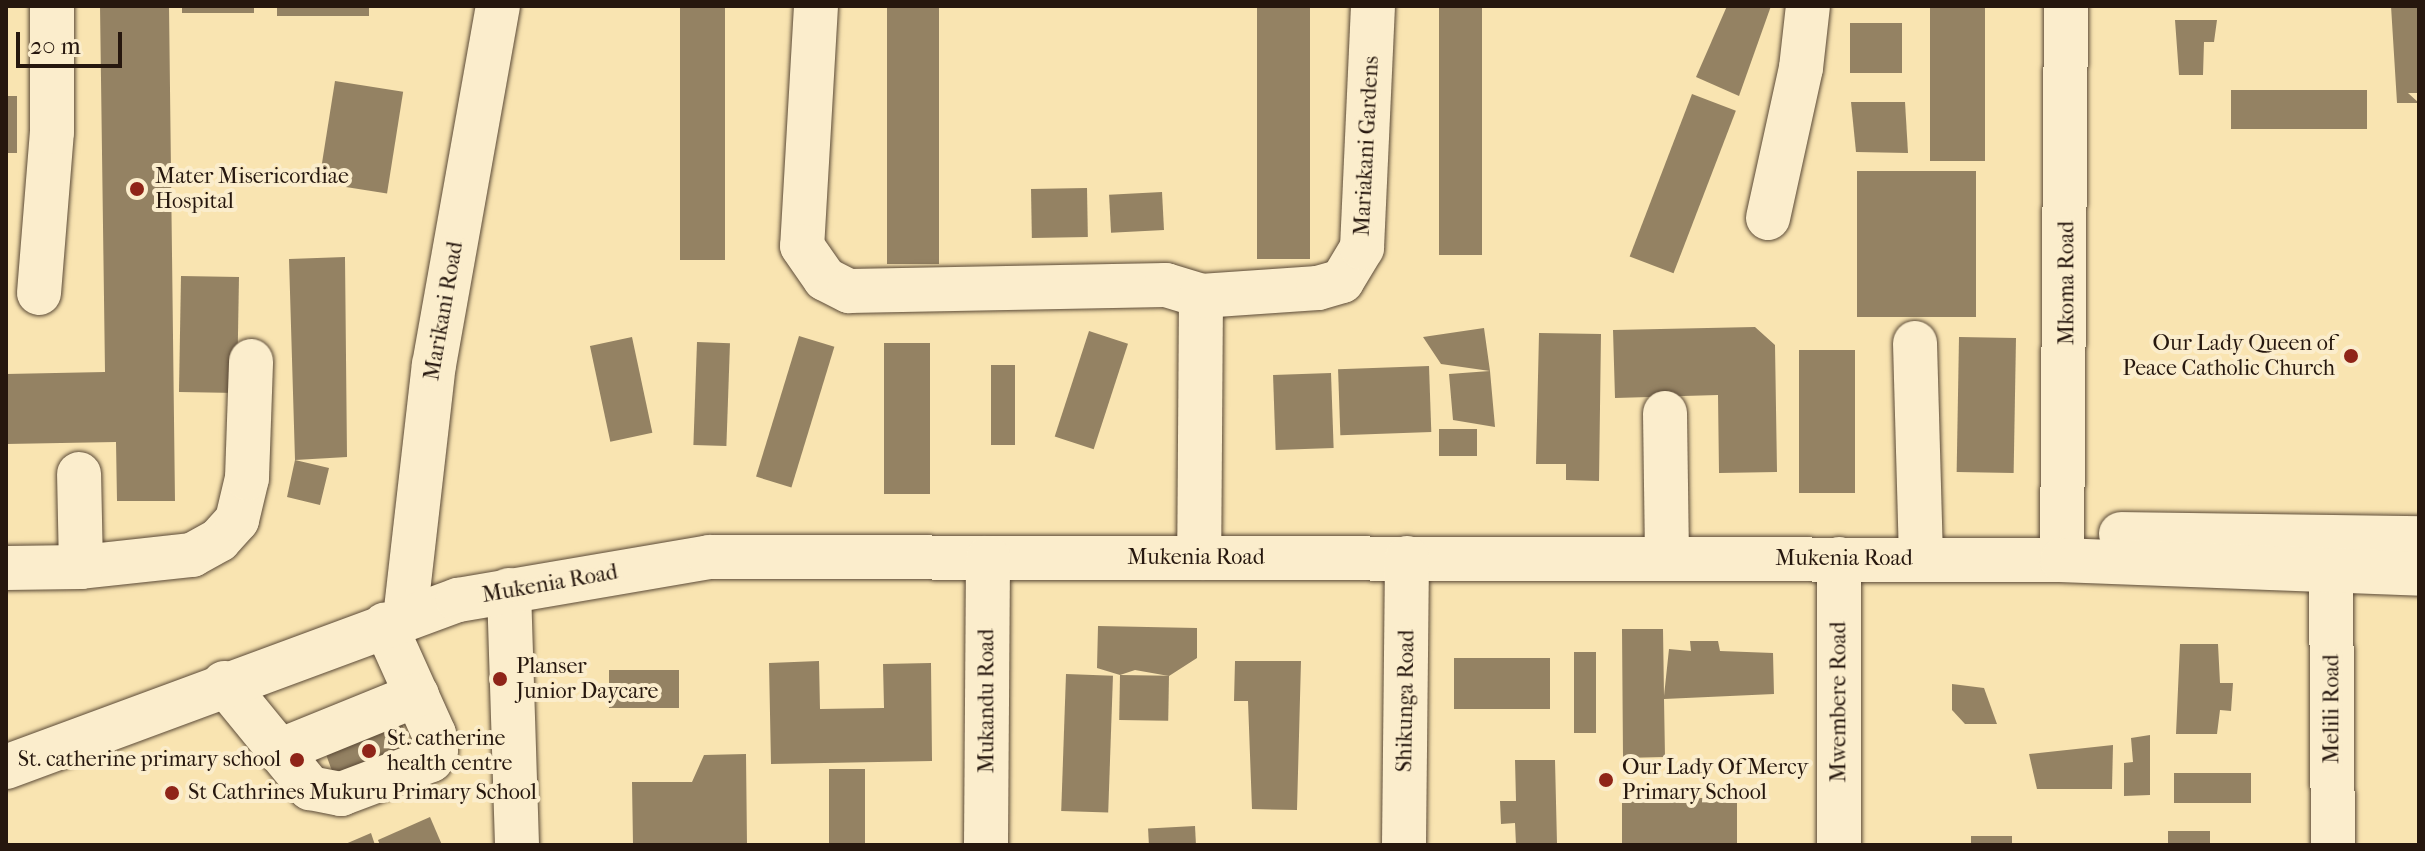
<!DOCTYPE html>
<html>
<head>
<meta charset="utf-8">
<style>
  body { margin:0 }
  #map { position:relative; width:2425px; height:851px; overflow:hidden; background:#f9e4b1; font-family:"IM FELL French Canon",serif }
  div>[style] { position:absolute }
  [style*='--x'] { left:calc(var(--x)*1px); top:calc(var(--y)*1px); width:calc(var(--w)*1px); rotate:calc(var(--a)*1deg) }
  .building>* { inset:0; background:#948263; transform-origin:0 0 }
  .roads { filter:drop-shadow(0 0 2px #5b4a37) drop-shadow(0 0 2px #5b4a37) }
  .minor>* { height:44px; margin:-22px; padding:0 22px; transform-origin:22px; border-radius:22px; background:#fbedcc }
  .dots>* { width:22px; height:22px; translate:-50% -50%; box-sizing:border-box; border:4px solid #fbedcc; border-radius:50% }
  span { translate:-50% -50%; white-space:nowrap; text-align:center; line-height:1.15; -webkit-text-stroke:8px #fbedcc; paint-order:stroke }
  .street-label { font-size:22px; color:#26170e }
  .poi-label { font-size:22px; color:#26170e }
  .left { translate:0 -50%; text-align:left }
  .right { translate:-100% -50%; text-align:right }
  .frame { position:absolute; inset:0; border:8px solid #26170e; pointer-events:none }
  .scale { position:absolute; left:16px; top:32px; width:106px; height:36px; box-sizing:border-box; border:4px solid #26170e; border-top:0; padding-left:10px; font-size:24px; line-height:28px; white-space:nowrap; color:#26170e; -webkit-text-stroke:6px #fbedcc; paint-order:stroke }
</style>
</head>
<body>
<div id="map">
  <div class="building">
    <div style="clip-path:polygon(100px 6px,169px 6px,175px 501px,117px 501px,116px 442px,6px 444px,6px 374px,105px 372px)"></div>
    <div style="left:182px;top:6px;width:72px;height:7px"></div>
    <div style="left:277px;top:6px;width:92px;height:10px"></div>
    <div style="left:680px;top:6px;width:45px;height:254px"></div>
    <div style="left:887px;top:6px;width:52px;height:258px"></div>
    <div style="left:1257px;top:6px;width:53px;height:253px"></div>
    <div style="left:1439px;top:6px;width:43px;height:249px"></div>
    <div style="clip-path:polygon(1727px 6px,1771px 6px,1739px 96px,1696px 77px)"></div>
    <div style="left:1930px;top:6px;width:55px;height:155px"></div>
    <div style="clip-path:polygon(2391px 6px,2419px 6px,2419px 93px,2408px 93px,2419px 103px,2397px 103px)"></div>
    <div style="clip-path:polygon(2175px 20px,2217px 20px,2214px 42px,2204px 42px,2203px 75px,2179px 75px)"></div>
    <div style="left:1850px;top:23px;width:52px;height:50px"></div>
    <div style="left:335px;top:81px;width:69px;height:103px;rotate:9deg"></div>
    <div style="left:2231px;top:90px;width:136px;height:39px"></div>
    <div style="left:1692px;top:94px;width:47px;height:174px;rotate:21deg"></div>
    <div style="left:6px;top:96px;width:11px;height:57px"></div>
    <div style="clip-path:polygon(1851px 102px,1905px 102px,1908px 153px,1856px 152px)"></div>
    <div style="left:1976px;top:171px;width:146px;height:119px;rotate:90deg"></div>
    <div style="left:1087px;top:188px;width:49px;height:56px;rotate:89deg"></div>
    <div style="left:1162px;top:192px;width:38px;height:53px;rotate:87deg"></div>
    <div style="clip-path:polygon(345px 257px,347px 457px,295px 460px,329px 468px,320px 505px,287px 497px,295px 460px,289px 259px)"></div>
    <div style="left:181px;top:276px;width:58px;height:116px;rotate:1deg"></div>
    <div style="clip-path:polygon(1755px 327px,1775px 345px,1777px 472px,1719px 473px,1718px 395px,1615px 398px,1613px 330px)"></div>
    <div style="clip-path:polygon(1484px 328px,1490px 371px,1495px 427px,1453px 420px,1449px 374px,1490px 371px,1441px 364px,1423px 337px)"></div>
    <div style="left:1089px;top:331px;width:41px;height:111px;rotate:18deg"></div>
    <div style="clip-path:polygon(1539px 333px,1601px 334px,1599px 481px,1566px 480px,1566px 464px,1536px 464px)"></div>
    <div style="left:799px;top:336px;width:37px;height:147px;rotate:17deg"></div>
    <div style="left:632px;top:337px;width:98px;height:43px;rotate:78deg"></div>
    <div style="left:1959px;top:337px;width:57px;height:135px;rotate:1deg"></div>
    <div style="left:697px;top:342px;width:33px;height:103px;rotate:2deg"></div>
    <div style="left:884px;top:343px;width:46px;height:151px"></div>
    <div style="left:1799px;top:350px;width:56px;height:143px"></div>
    <div style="left:991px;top:365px;width:24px;height:80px"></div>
    <div style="left:1429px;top:366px;width:66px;height:91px;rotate:88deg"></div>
    <div style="left:1331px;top:373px;width:75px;height:58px;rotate:88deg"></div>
    <div style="left:1439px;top:429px;width:38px;height:27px"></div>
    <div style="clip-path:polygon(1098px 626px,1197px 628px,1197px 658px,1169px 676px,1135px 670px,1120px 675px,1097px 668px)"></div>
    <div style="clip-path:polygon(1622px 629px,1663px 629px,1664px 696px,1669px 649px,1691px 651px,1690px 641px,1718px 641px,1720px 651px,1773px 653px,1774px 694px,1664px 699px,1665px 757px,1623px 758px)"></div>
    <div style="clip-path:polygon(2180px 644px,2218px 644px,2220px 683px,2233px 683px,2231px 711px,2220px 710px,2217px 734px,2176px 734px)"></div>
    <div style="left:1574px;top:652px;width:22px;height:81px"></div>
    <div style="left:1550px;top:658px;width:51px;height:96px;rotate:90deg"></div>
    <div style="clip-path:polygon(819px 661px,820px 709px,884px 708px,883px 664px,931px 663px,932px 761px,771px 764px,769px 663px)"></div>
    <div style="clip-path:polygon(1235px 661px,1301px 661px,1297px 810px,1252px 809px,1248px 701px,1234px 701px)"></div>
    <div style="left:609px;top:670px;width:70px;height:38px"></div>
    <div style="left:1066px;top:674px;width:47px;height:137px;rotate:2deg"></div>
    <div style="left:1120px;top:675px;width:49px;height:45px;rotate:1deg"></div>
    <div style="clip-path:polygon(1952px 684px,1984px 688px,1997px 724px,1965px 724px,1952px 710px)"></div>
    <div style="left:400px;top:718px;width:40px;height:82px;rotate:70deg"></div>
    <div style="clip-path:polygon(2150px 735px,2150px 795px,2124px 796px,2124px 763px,2133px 762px,2131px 738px)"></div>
    <div style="clip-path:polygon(2113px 745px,2112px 789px,2037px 789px,2029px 754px)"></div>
    <div style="clip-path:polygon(746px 754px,747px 845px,633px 845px,632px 782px,692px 782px,704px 755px)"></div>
    <div style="clip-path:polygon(1515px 760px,1555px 760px,1557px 844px,1516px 845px,1515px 823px,1501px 824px,1500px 801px,1516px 801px)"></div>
    <div style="left:829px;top:769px;width:36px;height:76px"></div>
    <div style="left:2174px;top:773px;width:77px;height:30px"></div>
    <div style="left:1737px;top:798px;width:47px;height:115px;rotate:90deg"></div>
    <div style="clip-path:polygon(430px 817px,442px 845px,380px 845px,378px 840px)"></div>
    <div style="left:1195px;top:826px;width:19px;height:47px;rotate:87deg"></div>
    <div style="left:2168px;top:831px;width:42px;height:14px"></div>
    <div style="clip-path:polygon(371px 833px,375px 845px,343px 845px)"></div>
    <div style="left:1971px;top:836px;width:41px;height:9px"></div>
  </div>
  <div class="roads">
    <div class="minor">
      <div style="--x:816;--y:6;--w:240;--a:93.3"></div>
      <div style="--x:802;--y:246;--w:40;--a:55.1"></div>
      <div style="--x:825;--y:279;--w:27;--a:27"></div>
      <div style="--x:849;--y:291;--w:317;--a:-1.1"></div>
      <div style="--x:1166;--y:285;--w:37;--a:17"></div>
      <div style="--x:1201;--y:296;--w:262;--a:90.4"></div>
      <div style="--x:1768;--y:218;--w:154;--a:-77.6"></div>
      <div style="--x:1801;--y:68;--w:62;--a:-83.6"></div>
      <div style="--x:39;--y:293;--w:162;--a:-85.4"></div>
      <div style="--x:52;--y:132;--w:126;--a:-90"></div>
      <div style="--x:1201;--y:296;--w:117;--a:-3.9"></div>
      <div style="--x:1318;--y:288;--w:25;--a:-16"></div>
      <div style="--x:1342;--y:281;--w:39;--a:-59"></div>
      <div style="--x:1362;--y:248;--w:242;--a:-87.4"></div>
      <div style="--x:1915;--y:343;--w:216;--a:88.4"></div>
      <div style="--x:1665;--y:413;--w:145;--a:89.2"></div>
      <div style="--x:2121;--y:534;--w:298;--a:0.8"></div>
      <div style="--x:1839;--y:559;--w:286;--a:90"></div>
      <div style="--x:2062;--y:560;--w:554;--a:-89.59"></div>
      <div style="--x:81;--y:567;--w:112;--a:-6.2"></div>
      <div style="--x:192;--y:555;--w:31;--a:-29"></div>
      <div style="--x:219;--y:540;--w:27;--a:-48"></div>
      <div style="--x:237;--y:520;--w:43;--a:-76.6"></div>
      <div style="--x:247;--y:478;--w:117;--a:-88"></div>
      <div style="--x:6;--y:568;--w:75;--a:-0.8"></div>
      <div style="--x:81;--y:567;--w:93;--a:-91.2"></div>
      <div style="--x:2331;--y:573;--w:272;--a:89.6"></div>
      <div style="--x:509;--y:590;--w:255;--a:88.2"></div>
      <div style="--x:405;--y:618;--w:255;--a:-83.5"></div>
      <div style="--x:434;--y:365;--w:365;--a:-79.9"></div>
      <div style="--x:224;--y:683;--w:136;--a:50.7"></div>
      <div style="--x:310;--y:788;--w:32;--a:11"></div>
      <div style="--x:341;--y:794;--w:96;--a:-20.7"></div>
      <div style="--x:431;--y:760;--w:11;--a:-63"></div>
      <div style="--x:436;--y:750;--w:16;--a:-97"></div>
      <div style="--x:434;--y:734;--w:120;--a:-114.2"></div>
      <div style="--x:279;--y:751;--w:149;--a:-22.1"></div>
      <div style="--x:6;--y:767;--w:482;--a:-20.3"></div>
      <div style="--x:458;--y:600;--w:255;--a:-9.7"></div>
      <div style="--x:709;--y:557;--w:1353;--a:0.13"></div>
      <div style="--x:2062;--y:560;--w:357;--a:2.2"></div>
      <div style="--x:986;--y:845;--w:287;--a:-89.6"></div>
      <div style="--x:1404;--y:845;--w:287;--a:-89.4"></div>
    </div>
  </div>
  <div class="dots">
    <div style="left:137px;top:189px;background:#8f2418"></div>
    <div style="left:2351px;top:356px;background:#8f2418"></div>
    <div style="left:500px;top:679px;background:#8f2418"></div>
    <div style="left:369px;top:751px;background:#8f2418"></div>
    <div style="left:297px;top:760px;background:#8f2418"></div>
    <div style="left:1606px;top:780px;background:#8f2418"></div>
    <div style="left:172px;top:793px;background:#8f2418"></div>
  </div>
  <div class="street-label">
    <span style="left:1367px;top:146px;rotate:-87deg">Mariakani Gardens</span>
    <span style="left:2067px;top:283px;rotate:-90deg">Mkoma Road</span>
    <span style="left:444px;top:311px;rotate:-80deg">Marikani Road</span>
    <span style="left:1196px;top:558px">Mukenia Road</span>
    <span style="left:1844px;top:559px">Mukenia Road</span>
    <span style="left:550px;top:584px;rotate:-10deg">Mukenia Road</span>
    <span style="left:987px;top:701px;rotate:-90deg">Mukandu Road</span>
    <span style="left:1406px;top:701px;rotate:-89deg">Shikunga Road</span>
    <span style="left:1839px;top:702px;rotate:-90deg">Mwembere Road</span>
    <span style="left:2332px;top:709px;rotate:-90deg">Melili Road</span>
  </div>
  <div class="poi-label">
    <span class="left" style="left:155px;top:189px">Mater Misericordiae<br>Hospital</span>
    <span class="right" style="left:2335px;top:356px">Our Lady Queen of<br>Peace Catholic Church</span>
    <span class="left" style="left:516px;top:679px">Planser<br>Junior Daycare</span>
    <span class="left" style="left:387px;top:751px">St. catherine<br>health centre</span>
    <span class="right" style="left:281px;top:760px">St. catherine primary school</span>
    <span class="left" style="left:1622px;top:780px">Our Lady Of Mercy<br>Primary School</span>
    <span class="left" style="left:188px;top:793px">St Cathrines Mukuru Primary School</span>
  </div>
  <div class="frame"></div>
  <div class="scale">20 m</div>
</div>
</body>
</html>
